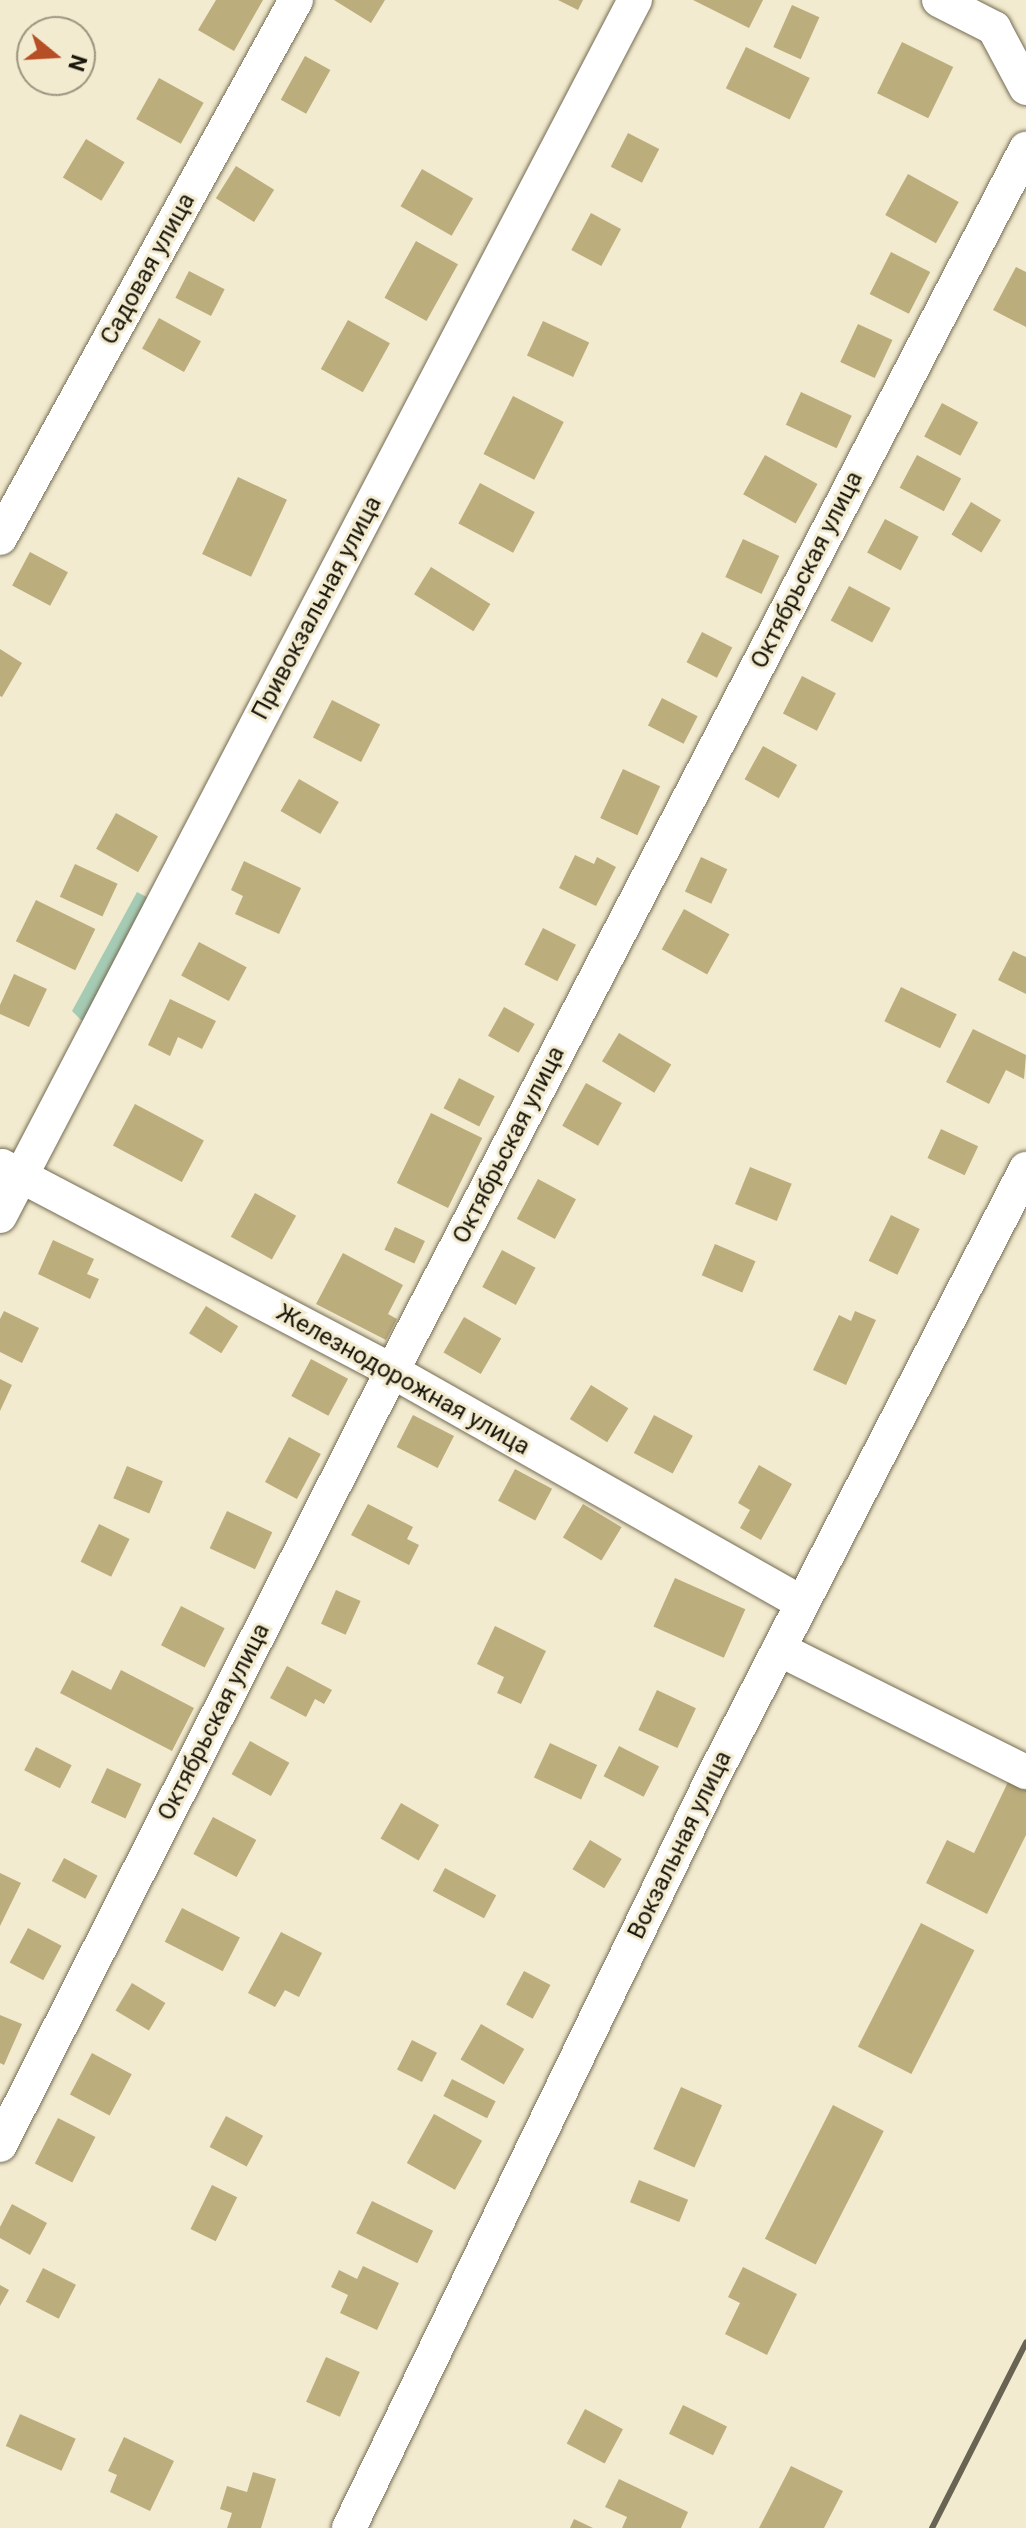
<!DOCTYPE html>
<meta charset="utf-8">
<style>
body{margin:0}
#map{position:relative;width:1026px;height:2528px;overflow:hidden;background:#f3ebcf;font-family:Roboto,sans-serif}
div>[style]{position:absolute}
.green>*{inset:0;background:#a6cbb4}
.building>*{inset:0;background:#bcad7d;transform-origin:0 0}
.roads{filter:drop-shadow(0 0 2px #736b53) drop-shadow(0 0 2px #736b53)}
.minor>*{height:34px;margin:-17px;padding:0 17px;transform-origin:17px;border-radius:17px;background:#fff}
.rail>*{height:6px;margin:-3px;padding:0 3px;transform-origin:3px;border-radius:3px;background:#686353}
span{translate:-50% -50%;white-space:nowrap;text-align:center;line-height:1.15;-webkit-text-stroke:6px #f3ebcf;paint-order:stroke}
.street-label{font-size:24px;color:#19160c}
.north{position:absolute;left:16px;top:16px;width:80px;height:80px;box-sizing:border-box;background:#f3ebcf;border:2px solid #9c9681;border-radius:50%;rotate:108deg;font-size:22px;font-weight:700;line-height:32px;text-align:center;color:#19160c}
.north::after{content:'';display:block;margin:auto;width:28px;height:36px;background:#b64f26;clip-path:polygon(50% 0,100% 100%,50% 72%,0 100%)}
</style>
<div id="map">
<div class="green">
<div style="clip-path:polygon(137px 892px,162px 905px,97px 1023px,81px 1020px,72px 1011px)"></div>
</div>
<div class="building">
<div style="clip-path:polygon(216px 0,263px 0,234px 51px,198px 30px)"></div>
<div style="clip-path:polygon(334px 0,385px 0,371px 23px)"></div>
<div style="clip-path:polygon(558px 0,583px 0,578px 10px)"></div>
<div style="clip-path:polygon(693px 0,763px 0,749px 28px)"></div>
<div style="left:792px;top:5px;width:30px;height:46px;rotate:24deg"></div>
<div style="left:902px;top:42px;width:57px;height:57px;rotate:26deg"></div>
<div style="left:746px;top:47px;width:71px;height:46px;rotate:26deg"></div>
<div style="left:305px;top:56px;width:29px;height:50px;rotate:29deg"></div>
<div style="left:159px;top:78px;width:51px;height:47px;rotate:29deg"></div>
<div style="left:628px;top:133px;width:35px;height:38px;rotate:27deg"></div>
<div style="left:86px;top:139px;width:45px;height:45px;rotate:31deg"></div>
<div style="left:236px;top:166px;width:45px;height:38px;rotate:32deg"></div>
<div style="left:422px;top:169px;width:59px;height:43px;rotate:30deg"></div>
<div style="left:908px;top:174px;width:58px;height:47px;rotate:29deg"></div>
<div style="left:591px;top:213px;width:34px;height:42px;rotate:28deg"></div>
<div style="left:416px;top:241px;width:48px;height:65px;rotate:29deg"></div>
<div style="left:891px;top:252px;width:44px;height:47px;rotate:27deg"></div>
<div style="clip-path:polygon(1016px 267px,1026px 272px,1026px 327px,993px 310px)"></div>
<div style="left:189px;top:271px;width:40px;height:30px;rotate:27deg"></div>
<div style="left:159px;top:318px;width:48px;height:35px;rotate:29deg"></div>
<div style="left:348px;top:320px;width:48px;height:56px;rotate:29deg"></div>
<div style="left:543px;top:321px;width:51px;height:38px;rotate:25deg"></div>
<div style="left:858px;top:324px;width:38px;height:42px;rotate:25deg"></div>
<div style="left:801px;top:392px;width:56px;height:36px;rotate:25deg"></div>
<div style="left:513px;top:396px;width:57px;height:65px;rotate:27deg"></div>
<div style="left:942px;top:403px;width:41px;height:38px;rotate:28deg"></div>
<div style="left:765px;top:455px;width:60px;height:45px;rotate:29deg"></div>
<div style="left:917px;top:455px;width:50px;height:37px;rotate:28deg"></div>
<div style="left:238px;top:477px;width:54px;height:85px;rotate:25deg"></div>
<div style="left:480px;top:483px;width:62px;height:46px;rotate:28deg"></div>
<div style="left:971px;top:502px;width:35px;height:38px;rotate:31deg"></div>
<div style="left:885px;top:519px;width:38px;height:38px;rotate:28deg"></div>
<div style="left:743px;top:539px;width:40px;height:42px;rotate:25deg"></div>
<div style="left:30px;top:552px;width:43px;height:38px;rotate:28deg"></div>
<div style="left:431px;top:567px;width:70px;height:32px;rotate:32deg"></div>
<div style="left:849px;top:586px;width:47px;height:39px;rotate:28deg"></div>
<div style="left:702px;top:632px;width:34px;height:34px;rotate:27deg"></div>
<div style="clip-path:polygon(0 649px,22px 663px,2px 697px,0 696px)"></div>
<div style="left:802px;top:676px;width:38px;height:42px;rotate:27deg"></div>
<div style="left:662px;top:698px;width:40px;height:31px;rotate:27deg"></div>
<div style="left:332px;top:700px;width:54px;height:42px;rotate:27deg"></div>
<div style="left:763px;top:746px;width:39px;height:38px;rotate:29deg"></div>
<div style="left:623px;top:769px;width:41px;height:54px;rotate:25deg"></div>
<div style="left:299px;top:779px;width:46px;height:37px;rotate:30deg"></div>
<div style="left:116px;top:813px;width:48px;height:41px;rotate:29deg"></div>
<div style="clip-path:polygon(575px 855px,594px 864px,597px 857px,616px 867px,596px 906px,559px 888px)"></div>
<div style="left:701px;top:857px;width:29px;height:38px;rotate:25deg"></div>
<div style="clip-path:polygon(244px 861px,301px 888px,279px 934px,235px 914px,243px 896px,231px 890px)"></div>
<div style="left:75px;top:864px;width:47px;height:36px;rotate:25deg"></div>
<div style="left:36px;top:900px;width:66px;height:46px;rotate:26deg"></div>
<div style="left:684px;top:909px;width:52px;height:46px;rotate:29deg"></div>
<div style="left:543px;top:928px;width:37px;height:41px;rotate:27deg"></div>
<div style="left:199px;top:942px;width:54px;height:38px;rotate:28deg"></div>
<div style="clip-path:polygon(1013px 951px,1026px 957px,1026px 994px,998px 980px)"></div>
<div style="clip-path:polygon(14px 974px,47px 989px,29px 1027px,0 1014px,0 1005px)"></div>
<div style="left:901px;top:987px;width:62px;height:38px;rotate:26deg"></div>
<div style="clip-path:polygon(170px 999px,216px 1021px,202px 1049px,178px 1037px,170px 1056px,148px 1045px)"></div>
<div style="left:504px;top:1007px;width:35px;height:33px;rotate:29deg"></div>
<div style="clip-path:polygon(973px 1029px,1026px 1055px,1024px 1079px,1006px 1070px,989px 1104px,946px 1082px)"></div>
<div style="left:619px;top:1033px;width:61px;height:33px;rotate:31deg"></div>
<div style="left:459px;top:1078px;width:40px;height:34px;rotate:27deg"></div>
<div style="left:586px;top:1083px;width:41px;height:49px;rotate:29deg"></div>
<div style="left:135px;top:1104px;width:78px;height:47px;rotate:28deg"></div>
<div style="left:431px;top:1113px;width:57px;height:78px;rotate:26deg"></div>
<div style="left:941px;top:1129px;width:41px;height:32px;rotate:25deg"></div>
<div style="left:750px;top:1167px;width:45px;height:40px;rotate:22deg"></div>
<div style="left:538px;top:1179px;width:43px;height:45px;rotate:28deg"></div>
<div style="left:255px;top:1193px;width:47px;height:50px;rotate:29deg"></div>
<div style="left:891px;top:1215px;width:32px;height:51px;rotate:26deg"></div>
<div style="left:395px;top:1227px;width:33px;height:25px;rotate:25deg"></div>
<div style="clip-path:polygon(53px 1240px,94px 1259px,87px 1274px,99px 1279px,90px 1299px,38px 1274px)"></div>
<div style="left:715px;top:1244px;width:44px;height:34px;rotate:23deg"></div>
<div style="left:502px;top:1250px;width:38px;height:42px;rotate:28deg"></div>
<div style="clip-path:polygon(343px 1253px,403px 1285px,388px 1314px,397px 1319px,386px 1340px,316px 1304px)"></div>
<div style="left:206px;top:1306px;width:38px;height:32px;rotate:32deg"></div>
<div style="clip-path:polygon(4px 1311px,39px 1328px,22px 1363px,0 1352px,0 1319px)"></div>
<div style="clip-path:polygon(855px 1311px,876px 1320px,846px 1385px,813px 1370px,839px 1315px,851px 1321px)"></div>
<div style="left:464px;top:1317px;width:43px;height:41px;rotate:30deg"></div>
<div style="left:311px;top:1359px;width:42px;height:42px;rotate:28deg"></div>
<div style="clip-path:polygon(0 1379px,12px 1385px,0 1411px)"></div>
<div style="left:591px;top:1385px;width:44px;height:40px;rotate:32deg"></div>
<div style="left:413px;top:1415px;width:46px;height:36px;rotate:27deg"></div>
<div style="left:654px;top:1415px;width:44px;height:43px;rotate:28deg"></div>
<div style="left:289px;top:1437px;width:36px;height:51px;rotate:28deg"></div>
<div style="clip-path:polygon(759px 1465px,792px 1484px,761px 1540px,740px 1528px,750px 1510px,738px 1503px)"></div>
<div style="left:127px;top:1466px;width:39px;height:35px;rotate:23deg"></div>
<div style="left:515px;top:1469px;width:42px;height:36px;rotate:28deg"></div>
<div style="clip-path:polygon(368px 1504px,413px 1527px,407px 1539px,419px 1545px,409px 1565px,351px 1535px)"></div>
<div style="left:583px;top:1504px;width:45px;height:39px;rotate:31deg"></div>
<div style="left:227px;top:1511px;width:50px;height:41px;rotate:25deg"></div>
<div style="left:99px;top:1524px;width:34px;height:42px;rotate:26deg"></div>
<div style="left:675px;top:1578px;width:77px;height:53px;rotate:24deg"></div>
<div style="left:336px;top:1590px;width:27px;height:37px;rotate:24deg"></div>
<div style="left:181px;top:1606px;width:49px;height:44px;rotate:27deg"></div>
<div style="clip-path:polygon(495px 1626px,546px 1651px,521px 1704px,497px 1693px,504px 1677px,477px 1664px)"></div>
<div style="clip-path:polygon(287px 1666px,332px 1690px,324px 1704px,315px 1699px,306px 1717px,270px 1698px)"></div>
<div style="clip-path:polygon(72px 1670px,111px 1690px,121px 1670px,194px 1708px,172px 1751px,60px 1693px)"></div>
<div style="left:657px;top:1690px;width:43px;height:44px;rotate:25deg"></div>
<div style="left:250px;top:1741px;width:45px;height:38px;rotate:29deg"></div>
<div style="left:550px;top:1743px;width:52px;height:38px;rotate:25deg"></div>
<div style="left:619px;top:1746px;width:45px;height:34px;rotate:27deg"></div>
<div style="left:36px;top:1747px;width:40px;height:26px;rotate:27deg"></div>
<div style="left:107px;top:1768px;width:38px;height:38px;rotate:25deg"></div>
<div style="clip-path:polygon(1009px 1780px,1026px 1789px,1026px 1835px,987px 1914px,926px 1883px,947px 1840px,974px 1853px)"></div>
<div style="left:401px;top:1803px;width:44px;height:41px;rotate:30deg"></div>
<div style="left:213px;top:1817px;width:49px;height:42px;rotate:28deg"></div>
<div style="left:590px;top:1840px;width:37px;height:34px;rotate:31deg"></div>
<div style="left:64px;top:1858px;width:38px;height:26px;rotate:28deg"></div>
<div style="left:445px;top:1868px;width:58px;height:26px;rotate:28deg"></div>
<div style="clip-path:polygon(0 1873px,21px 1883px,0 1926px)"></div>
<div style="left:182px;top:1908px;width:65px;height:38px;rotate:27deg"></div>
<div style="left:921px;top:1923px;width:60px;height:139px;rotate:27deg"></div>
<div style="left:28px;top:1928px;width:38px;height:39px;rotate:28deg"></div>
<div style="clip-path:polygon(281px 1932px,322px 1953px,299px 1997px,285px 1990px,275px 2007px,248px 1993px)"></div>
<div style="left:524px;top:1971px;width:30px;height:38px;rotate:28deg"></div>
<div style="left:132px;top:1983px;width:39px;height:32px;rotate:31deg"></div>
<div style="clip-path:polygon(0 2015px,22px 2024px,4px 2065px,0 2063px)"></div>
<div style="left:481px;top:2024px;width:50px;height:41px;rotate:30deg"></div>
<div style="left:412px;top:2040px;width:28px;height:33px;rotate:27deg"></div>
<div style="left:92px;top:2053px;width:45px;height:47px;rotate:28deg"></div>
<div style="left:452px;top:2079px;width:49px;height:19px;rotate:27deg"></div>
<div style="left:681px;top:2087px;width:45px;height:68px;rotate:24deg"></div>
<div style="left:833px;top:2105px;width:57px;height:150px;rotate:27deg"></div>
<div style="left:434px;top:2114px;width:55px;height:56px;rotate:29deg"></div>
<div style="left:226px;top:2116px;width:42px;height:35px;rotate:28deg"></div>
<div style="left:58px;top:2118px;width:42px;height:51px;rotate:27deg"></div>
<div style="left:639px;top:2180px;width:53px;height:24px;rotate:22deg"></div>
<div style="left:212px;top:2185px;width:28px;height:49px;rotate:26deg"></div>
<div style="left:372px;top:2201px;width:68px;height:36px;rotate:26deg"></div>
<div style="clip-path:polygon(12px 2204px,47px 2223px,30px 2255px,0 2238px,0 2227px)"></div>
<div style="clip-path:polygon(363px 2266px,399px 2283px,377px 2330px,340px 2313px,348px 2295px,331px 2287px,339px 2270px,357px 2279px)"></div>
<div style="clip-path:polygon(743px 2267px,797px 2294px,767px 2355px,725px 2334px,740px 2303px,728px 2297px)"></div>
<div style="left:43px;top:2268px;width:37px;height:38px;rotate:27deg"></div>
<div style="clip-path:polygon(0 2285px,9px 2290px,0 2306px)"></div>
<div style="left:326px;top:2357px;width:37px;height:49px;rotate:24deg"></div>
<div style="left:683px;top:2405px;width:49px;height:32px;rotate:26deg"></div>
<div style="left:585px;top:2409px;width:43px;height:39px;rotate:28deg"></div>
<div style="left:20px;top:2414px;width:61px;height:35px;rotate:24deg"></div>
<div style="clip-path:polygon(124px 2437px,174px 2461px,150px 2511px,110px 2492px,117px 2475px,108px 2471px)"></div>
<div style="clip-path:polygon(791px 2466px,843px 2491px,824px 2528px,759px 2528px)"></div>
<div style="clip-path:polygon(253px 2472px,276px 2479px,261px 2528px,227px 2528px,232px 2513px,220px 2509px,227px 2486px,247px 2492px)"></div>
<div style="clip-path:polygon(619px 2479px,688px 2512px,681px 2528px,622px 2528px,627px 2517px,605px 2507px)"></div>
<div style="clip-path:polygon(574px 2519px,593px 2528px,570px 2528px)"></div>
</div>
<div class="roads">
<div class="minor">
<div style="left:939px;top:0;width:62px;rotate:27deg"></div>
<div style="left:994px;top:28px;width:68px;rotate:61.9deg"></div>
<div style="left:0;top:538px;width:614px;rotate:-61.18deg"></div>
<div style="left:2px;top:1166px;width:441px;rotate:27.7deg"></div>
<div style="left:392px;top:1371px;width:471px;rotate:29.5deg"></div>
<div style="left:0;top:1216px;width:1372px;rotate:-62.43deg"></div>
<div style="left:779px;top:1649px;width:276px;rotate:26.5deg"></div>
<div style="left:0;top:2145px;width:868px;rotate:-63.14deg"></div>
<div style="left:392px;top:1371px;width:1377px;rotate:-62.58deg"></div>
<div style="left:349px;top:2528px;width:835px;rotate:-64.14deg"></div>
<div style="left:713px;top:1777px;width:684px;rotate:-62.76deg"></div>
</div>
</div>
<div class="rail">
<div style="left:932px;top:2528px;width:208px;rotate:-63.1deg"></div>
</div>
<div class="street-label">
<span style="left:148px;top:269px;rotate:-61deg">Садовая улица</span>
<span style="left:807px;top:570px;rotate:-63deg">Октябрьская улица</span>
<span style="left:317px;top:608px;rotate:-62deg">Привокзальная улица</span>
<span style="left:509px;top:1145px;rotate:-63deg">Октябрьская улица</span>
<span style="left:403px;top:1380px;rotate:29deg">Железнодорожная улица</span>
<span style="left:214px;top:1722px;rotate:-63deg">Октябрьская улица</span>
<span style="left:680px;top:1845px;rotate:-64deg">Вокзальная улица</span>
</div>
<div class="north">N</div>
</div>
